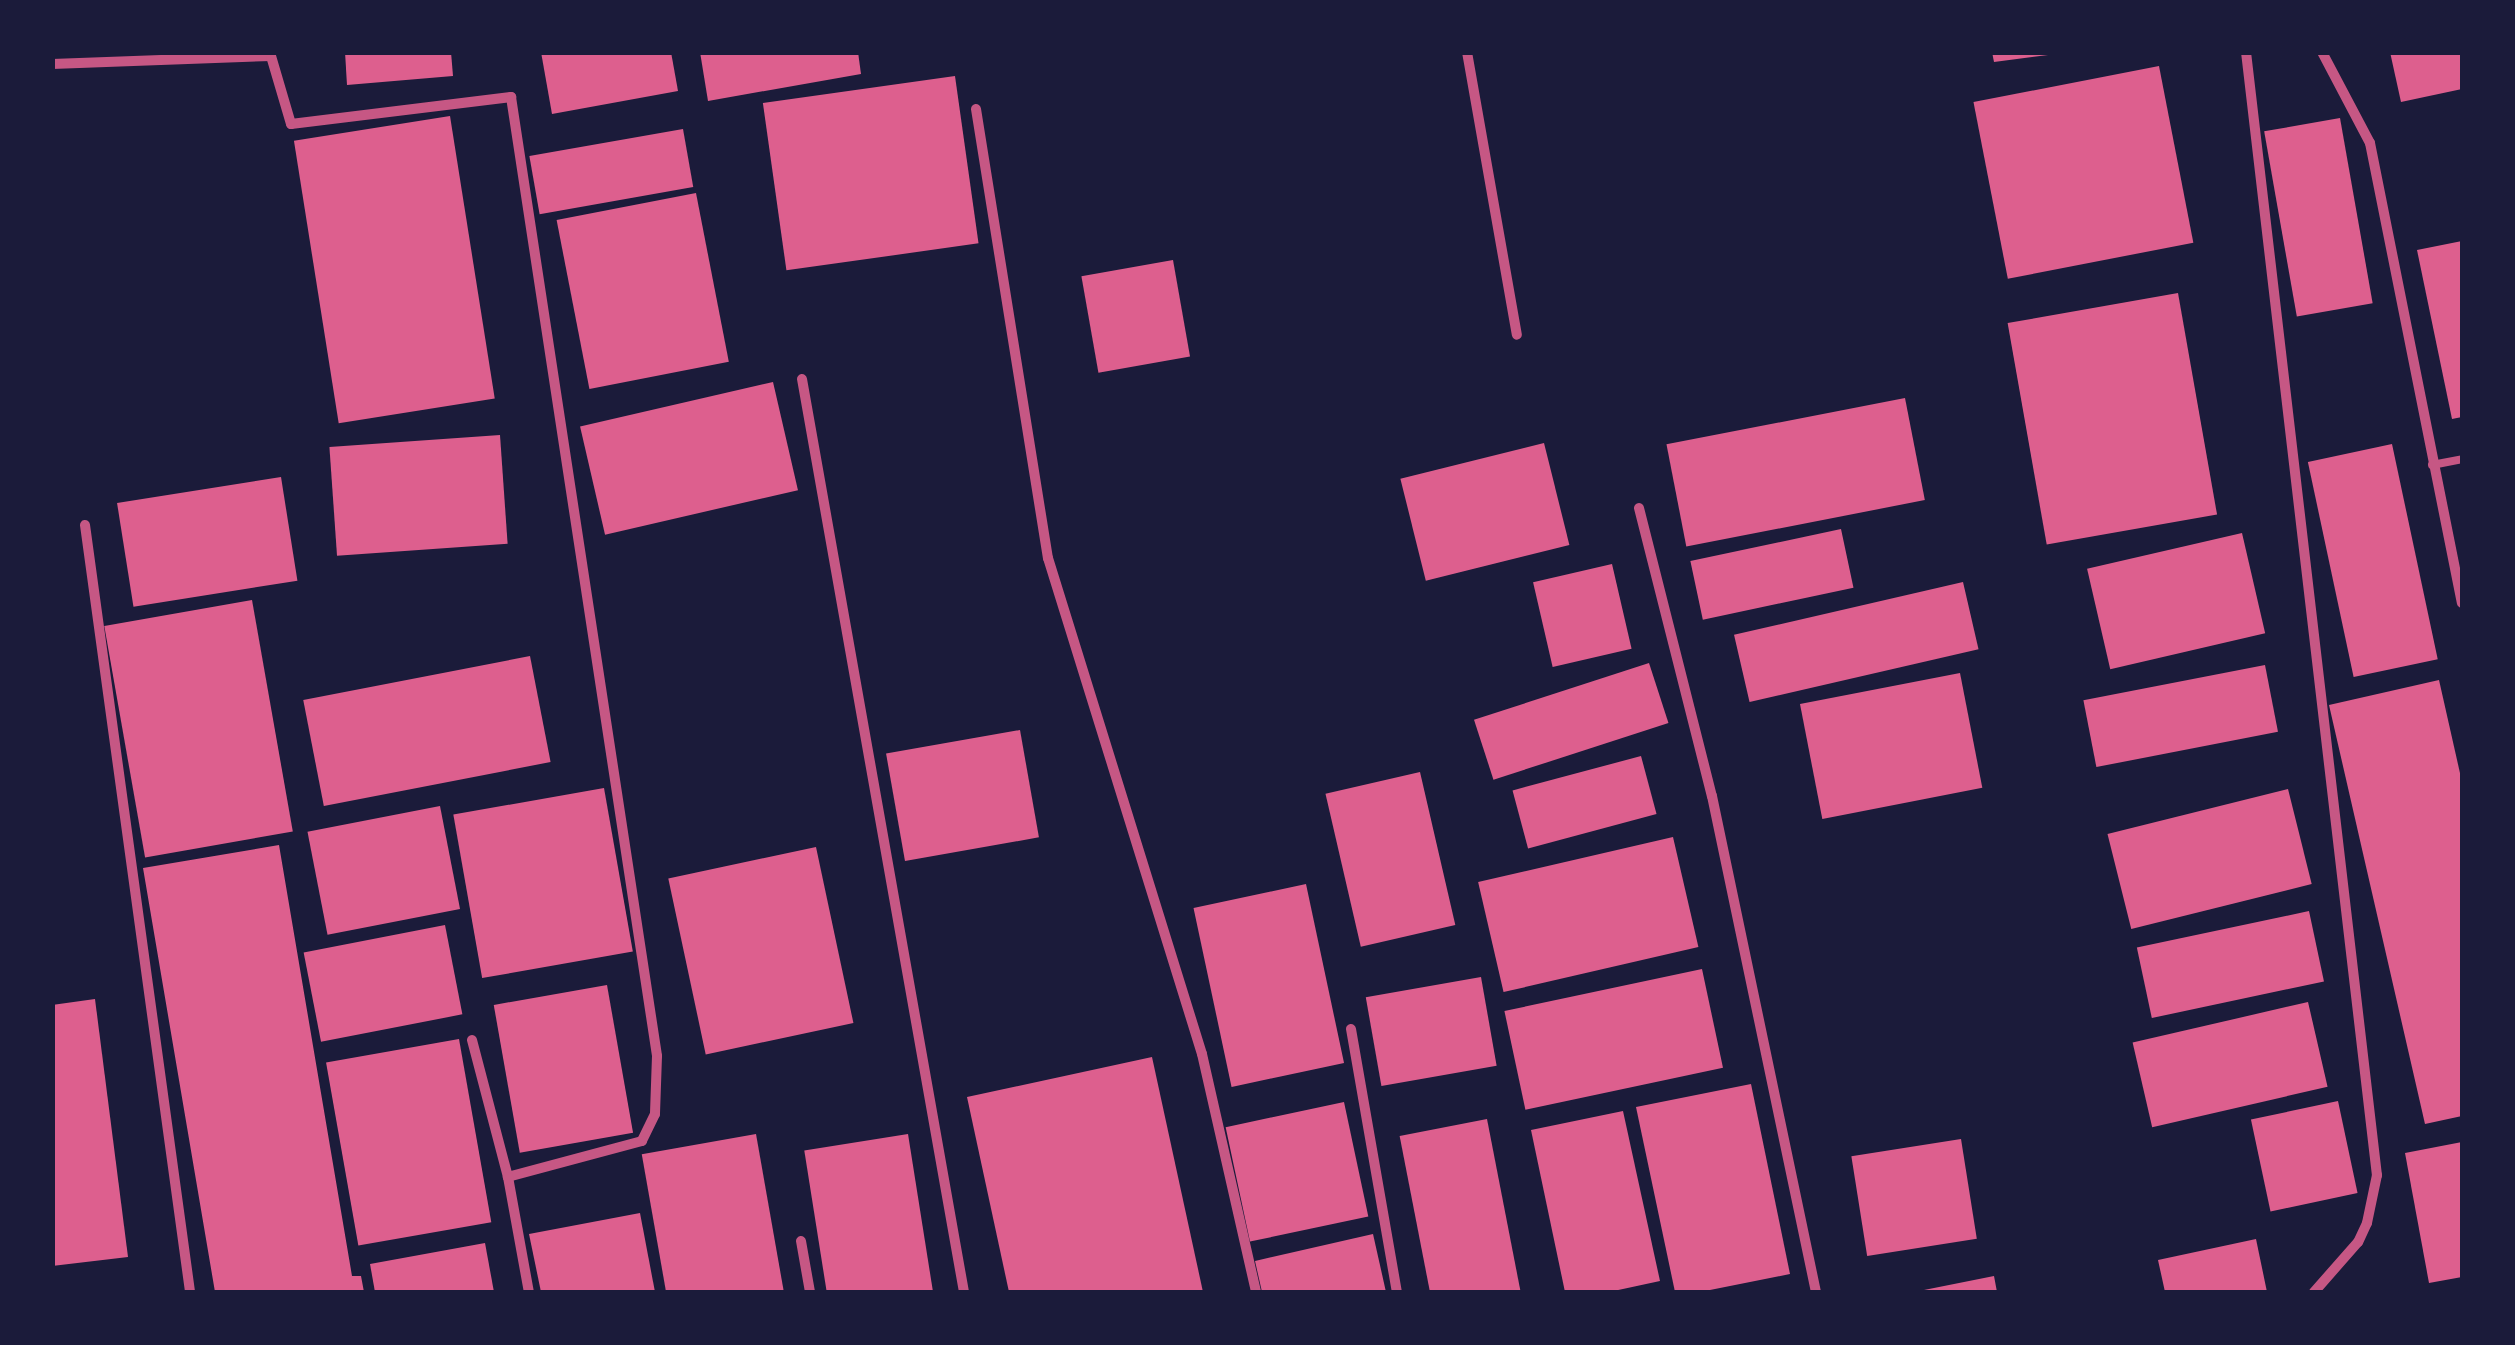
<!DOCTYPE html>
<style>
body{margin:0}
#map{position:relative;width:2515px;height:1345px;overflow:hidden;background:#1b1b3a;font-family:Figtree,sans-serif}
div>[style]{position:absolute}
.building>*{inset:0;background:#dd5f8e;transform-origin:0 0}
.service>*{height:8px;margin:-4px;padding:0 4px;transform-origin:4px;border-radius:4px;background:#c65784}
.minor>*{height:10px;margin:-5px;padding:0 5px;transform-origin:5px;border-radius:5px;background:#c65784}
span{translate:-50% -50%;white-space:nowrap;text-align:center;line-height:1.15;-webkit-text-stroke:8px #1b1b3a;paint-order:stroke}
.frame{position:absolute;inset:0;border:55px solid #1b1b3a;pointer-events:none}
</style>
<div id="map">
<div class="building">
<div style="clip-path:polygon(345px 52px,451px 52px,453px 76px,347px 85px)"></div>
<div style="clip-path:polygon(541px 52px,671px 52px,678px 91px,552px 114px)"></div>
<div style="clip-path:polygon(700px 52px,858px 52px,861px 74px,708px 101px)"></div>
<div style="clip-path:polygon(1992px 52px,2047px 52px,2048px 55px,1994px 62px)"></div>
<div style="clip-path:polygon(2390px 52px,2462px 52px,2462px 89px,2401px 102px)"></div>
<div style="left:2159px;top:66px;width:180px;height:189px;rotate:79deg"></div>
<div style="left:955px;top:76px;width:169px;height:194px;rotate:82deg"></div>
<div style="left:450px;top:116px;width:286px;height:158px;rotate:81deg"></div>
<div style="left:2340px;top:118px;width:188px;height:77px;rotate:80deg"></div>
<div style="left:683px;top:129px;width:59px;height:156px;rotate:80deg"></div>
<div style="left:696px;top:193px;width:172px;height:142px;rotate:79deg"></div>
<div style="clip-path:polygon(2462px 241px,2462px 417px,2452px 419px,2417px 250px)"></div>
<div style="left:1173px;top:260px;width:98px;height:93px;rotate:80deg"></div>
<div style="left:2178px;top:293px;width:225px;height:173px;rotate:80deg"></div>
<div style="left:773px;top:382px;width:111px;height:198px;rotate:77deg"></div>
<div style="left:1905px;top:398px;width:104px;height:243px;rotate:79deg"></div>
<div style="left:500px;top:435px;width:109px;height:171px;rotate:86deg"></div>
<div style="left:1544px;top:443px;width:105px;height:148px;rotate:76deg"></div>
<div style="left:2392px;top:444px;width:220px;height:86px;rotate:78deg"></div>
<div style="left:281px;top:477px;width:105px;height:166px;rotate:81deg"></div>
<div style="left:1841px;top:529px;width:60px;height:154px;rotate:78deg"></div>
<div style="left:2242px;top:533px;width:103px;height:159px;rotate:77deg"></div>
<div style="left:1612px;top:564px;width:87px;height:81px;rotate:77deg"></div>
<div style="left:1963px;top:582px;width:69px;height:235px;rotate:77deg"></div>
<div style="left:252px;top:600px;width:235px;height:150px;rotate:80deg"></div>
<div style="left:530px;top:656px;width:108px;height:231px;rotate:79deg"></div>
<div style="left:1649px;top:663px;width:63px;height:184px;rotate:72deg"></div>
<div style="left:2265px;top:665px;width:68px;height:185px;rotate:79deg"></div>
<div style="left:1960px;top:673px;width:117px;height:163px;rotate:79deg"></div>
<div style="clip-path:polygon(2439px 680px,2462px 782px,2462px 1116px,2425px 1124px,2329px 705px)"></div>
<div style="left:1020px;top:730px;width:109px;height:136px;rotate:80deg"></div>
<div style="left:1641px;top:756px;width:60px;height:133px;rotate:75deg"></div>
<div style="left:1420px;top:772px;width:157px;height:97px;rotate:77deg"></div>
<div style="left:604px;top:788px;width:166px;height:153px;rotate:80deg"></div>
<div style="left:2288px;top:789px;width:98px;height:186px;rotate:76deg"></div>
<div style="left:440px;top:806px;width:105px;height:135px;rotate:79deg"></div>
<div style="left:1673px;top:837px;width:113px;height:200px;rotate:77deg"></div>
<div style="clip-path:polygon(279px 845px,352px 1276px,361px 1276px,364px 1292px,215px 1292px,143px 868px)"></div>
<div style="left:816px;top:847px;width:180px;height:151px;rotate:78deg"></div>
<div style="left:1306px;top:884px;width:183px;height:115px;rotate:78deg"></div>
<div style="left:2309px;top:911px;width:72px;height:176px;rotate:78deg"></div>
<div style="left:445px;top:925px;width:91px;height:144px;rotate:79deg"></div>
<div style="left:1702px;top:969px;width:101px;height:202px;rotate:78deg"></div>
<div style="left:1481px;top:977px;width:90px;height:117px;rotate:80deg"></div>
<div style="left:607px;top:985px;width:150px;height:115px;rotate:80deg"></div>
<div style="clip-path:polygon(95px 999px,128px 1257px,52px 1266px,52px 1005px)"></div>
<div style="left:2308px;top:1002px;width:87px;height:180px;rotate:77deg"></div>
<div style="left:459px;top:1039px;width:186px;height:135px;rotate:80deg"></div>
<div style="clip-path:polygon(1152px 1057px,1203px 1292px,1009px 1292px,967px 1097px)"></div>
<div style="clip-path:polygon(1751px 1084px,1790px 1274px,1700px 1292px,1675px 1292px,1636px 1107px)"></div>
<div style="left:2338px;top:1101px;width:94px;height:89px;rotate:78deg"></div>
<div style="left:1344px;top:1102px;width:117px;height:121px;rotate:78deg"></div>
<div style="clip-path:polygon(1623px 1111px,1660px 1281px,1609px 1292px,1565px 1292px,1531px 1130px)"></div>
<div style="left:1487px;top:1119px;width:176px;height:89px;rotate:79deg"></div>
<div style="left:756px;top:1134px;width:160px;height:116px;rotate:80deg"></div>
<div style="left:908px;top:1134px;width:160px;height:105px;rotate:81deg"></div>
<div style="left:1961px;top:1139px;width:101px;height:111px;rotate:81deg"></div>
<div style="clip-path:polygon(2462px 1142px,2462px 1277px,2429px 1283px,2405px 1153px)"></div>
<div style="clip-path:polygon(640px 1213px,655px 1292px,541px 1292px,529px 1234px)"></div>
<div style="clip-path:polygon(1373px 1234px,1386px 1292px,1262px 1292px,1255px 1261px)"></div>
<div style="clip-path:polygon(2256px 1239px,2267px 1292px,2165px 1292px,2158px 1260px)"></div>
<div style="clip-path:polygon(485px 1243px,494px 1292px,375px 1292px,370px 1264px)"></div>
<div style="clip-path:polygon(1994px 1276px,1997px 1292px,1919px 1292px,1919px 1291px)"></div>
</div>
<div class="service">
<div style="left:2432px;top:465px;width:31px;rotate:-11deg"></div>
</div>
<div class="minor">
<div style="left:1467px;top:52px;width:287px;rotate:80deg"></div>
<div style="left:2246px;top:52px;width:1131px;rotate:83.35deg"></div>
<div style="left:2377px;top:1175px;width:49px;rotate:101.8deg"></div>
<div style="left:2367px;top:1223px;width:21px;rotate:115deg"></div>
<div style="left:2358px;top:1242px;width:67px;rotate:131.3deg"></div>
<div style="left:2322px;top:52px;width:103px;rotate:62.2deg"></div>
<div style="left:2370px;top:143px;width:469px;rotate:78.7deg"></div>
<div style="left:52px;top:64px;width:219px;rotate:-2.1deg"></div>
<div style="left:271px;top:56px;width:71px;rotate:73.6deg"></div>
<div style="left:291px;top:124px;width:222px;rotate:-7deg"></div>
<div style="left:511px;top:97px;width:970px;rotate:81.34deg"></div>
<div style="left:657px;top:1056px;width:58px;rotate:92deg"></div>
<div style="left:655px;top:1114px;width:30px;rotate:116deg"></div>
<div style="left:642px;top:1141px;width:139px;rotate:165deg"></div>
<div style="left:976px;top:109px;width:455px;rotate:80.9deg"></div>
<div style="left:1048px;top:558px;width:519px;rotate:72.75deg"></div>
<div style="left:1202px;top:1054px;width:244px;rotate:77.2deg"></div>
<div style="left:802px;top:379px;width:927px;rotate:79.94deg"></div>
<div style="left:1639px;top:508px;width:297px;rotate:75.8deg"></div>
<div style="left:1712px;top:796px;width:507px;rotate:78.16deg"></div>
<div style="left:85px;top:525px;width:774px;rotate:82.2deg"></div>
<div style="left:1351px;top:1029px;width:267px;rotate:80.1deg"></div>
<div style="left:472px;top:1040px;width:142px;rotate:75.3deg"></div>
<div style="left:508px;top:1177px;width:117px;rotate:79.7deg"></div>
<div style="left:801px;top:1241px;width:52px;rotate:80deg"></div>
</div>
<div class="frame"></div>
</div>
